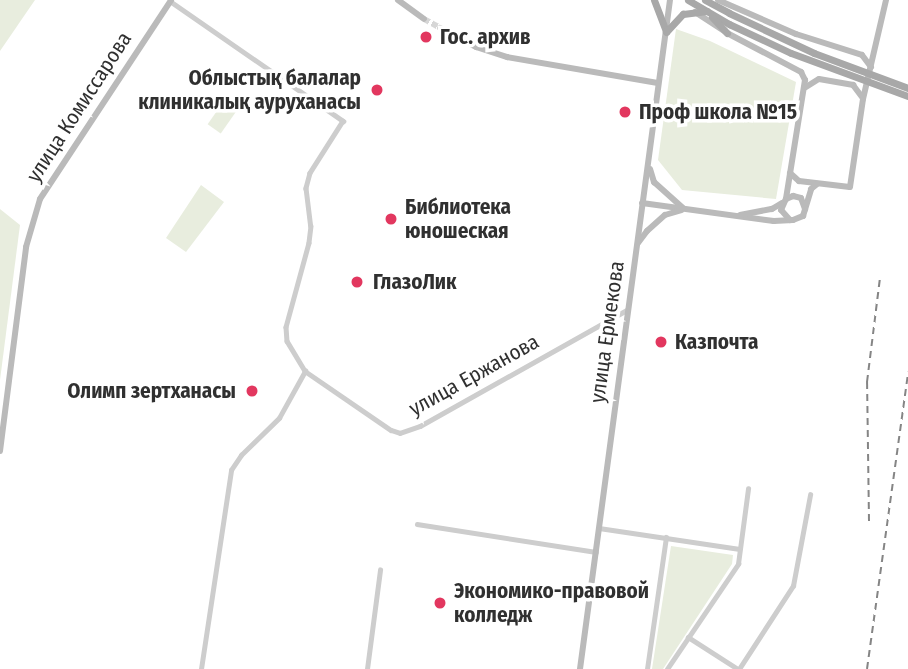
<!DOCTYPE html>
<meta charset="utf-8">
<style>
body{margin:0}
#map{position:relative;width:908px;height:669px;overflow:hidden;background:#fff;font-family:"Fira Sans Condensed",sans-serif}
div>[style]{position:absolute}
.green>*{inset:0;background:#e8edde;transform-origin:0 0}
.secondary-tunnel>*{height:6px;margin-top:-3px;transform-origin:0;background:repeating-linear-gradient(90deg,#d6d6d6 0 6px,transparent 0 9px)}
.street>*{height:4.5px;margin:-2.25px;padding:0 2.25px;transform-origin:2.25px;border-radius:2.25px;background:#cdcdcd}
.secondary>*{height:6px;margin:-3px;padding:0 3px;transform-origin:3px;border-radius:3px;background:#bababa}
.primary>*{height:7px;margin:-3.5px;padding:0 3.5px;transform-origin:3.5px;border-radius:3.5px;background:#a8a8a8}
.rail>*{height:2px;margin-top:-1px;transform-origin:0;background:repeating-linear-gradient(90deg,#858585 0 7px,transparent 0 12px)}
.primary-bridge>*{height:7px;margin:-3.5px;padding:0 3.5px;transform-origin:3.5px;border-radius:3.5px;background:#a8a8a8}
.dots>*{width:19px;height:19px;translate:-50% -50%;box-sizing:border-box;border:4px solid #fff;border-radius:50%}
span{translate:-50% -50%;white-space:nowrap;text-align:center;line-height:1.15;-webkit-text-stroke:7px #fff;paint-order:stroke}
.poi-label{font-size:21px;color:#303030;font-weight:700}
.left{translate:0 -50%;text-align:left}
.right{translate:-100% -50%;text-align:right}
.street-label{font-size:21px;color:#303030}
</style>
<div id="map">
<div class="green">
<div style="clip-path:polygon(0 0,35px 0,0 51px)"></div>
<div style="clip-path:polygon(676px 29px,710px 41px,796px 82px,776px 199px,682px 190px,658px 160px)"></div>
<div style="left:226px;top:98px;width:16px;height:32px;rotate:35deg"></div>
<div style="clip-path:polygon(201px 185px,224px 202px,186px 252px,166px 238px)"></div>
<div style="clip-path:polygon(0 209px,20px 225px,0 380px)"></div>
<div style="clip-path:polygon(671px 546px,733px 555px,732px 564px,663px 669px,652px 669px)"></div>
</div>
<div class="secondary-tunnel">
<div style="left:424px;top:19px;width:18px;rotate:29deg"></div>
</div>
<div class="street">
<div style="left:170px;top:1px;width:211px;rotate:34.7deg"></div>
<div style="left:343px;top:121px;width:62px;rotate:122.4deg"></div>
<div style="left:310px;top:173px;width:16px;rotate:105deg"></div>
<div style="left:306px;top:188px;width:38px;rotate:83deg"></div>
<div style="left:311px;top:226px;width:17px;rotate:97deg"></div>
<div style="left:309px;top:243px;width:87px;rotate:105.3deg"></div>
<div style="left:286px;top:327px;width:14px;rotate:86deg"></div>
<div style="left:287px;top:341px;width:35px;rotate:59deg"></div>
<div style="left:305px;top:371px;width:104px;rotate:34.5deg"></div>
<div style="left:391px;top:430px;width:9px;rotate:18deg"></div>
<div style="left:400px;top:433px;width:21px;rotate:-19deg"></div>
<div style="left:420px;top:426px;width:237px;rotate:-29.3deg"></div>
<div style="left:417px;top:524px;width:181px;rotate:8.9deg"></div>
<div style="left:599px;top:528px;width:142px;rotate:8.5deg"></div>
<div style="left:688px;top:637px;width:59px;rotate:32.6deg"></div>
<div style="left:201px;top:669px;width:201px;rotate:-81.4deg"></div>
<div style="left:231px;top:470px;width:18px;rotate:-56deg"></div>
<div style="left:241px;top:455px;width:53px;rotate:-44.2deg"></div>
<div style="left:279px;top:418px;width:54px;rotate:-61deg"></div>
<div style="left:367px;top:669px;width:100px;rotate:-82.5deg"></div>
<div style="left:647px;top:669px;width:133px;rotate:-81.8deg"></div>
<div style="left:667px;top:669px;width:127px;rotate:-55.9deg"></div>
<div style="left:738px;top:564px;width:76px;rotate:-82.4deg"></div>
<div style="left:739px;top:669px;width:99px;rotate:-57deg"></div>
<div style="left:793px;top:586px;width:93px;rotate:-79.4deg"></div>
</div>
<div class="secondary">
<div style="left:398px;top:0;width:32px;rotate:36deg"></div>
<div style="left:718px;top:0;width:85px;rotate:23.6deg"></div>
<div style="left:796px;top:34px;width:69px;rotate:17.7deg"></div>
<div style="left:862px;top:55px;width:15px;rotate:53deg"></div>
<div style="left:695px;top:12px;width:38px;rotate:33deg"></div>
<div style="left:727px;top:33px;width:84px;rotate:27.8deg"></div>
<div style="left:801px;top:72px;width:9px;rotate:63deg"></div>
<div style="left:805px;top:80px;width:121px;rotate:99.1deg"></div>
<div style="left:440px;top:28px;width:41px;rotate:27.8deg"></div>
<div style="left:476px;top:47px;width:33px;rotate:18deg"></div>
<div style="left:507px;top:57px;width:153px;rotate:9.8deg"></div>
<div style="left:806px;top:87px;width:15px;rotate:-32deg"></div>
<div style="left:819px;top:79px;width:35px;rotate:10deg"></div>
<div style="left:853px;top:85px;width:15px;rotate:53deg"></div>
<div style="left:650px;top:169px;width:14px;rotate:73deg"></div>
<div style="left:654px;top:182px;width:39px;rotate:42deg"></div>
<div style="left:790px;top:173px;width:12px;rotate:42deg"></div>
<div style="left:799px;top:181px;width:51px;rotate:6.7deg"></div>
<div style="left:850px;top:187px;width:89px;rotate:-81.6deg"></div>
<div style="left:863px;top:99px;width:102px;rotate:-76.9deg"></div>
<div style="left:642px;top:203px;width:133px;rotate:7.8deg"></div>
<div style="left:774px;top:221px;width:19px;rotate:-3deg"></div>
<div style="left:793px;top:220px;width:11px;rotate:-22deg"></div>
<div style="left:803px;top:216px;width:28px;rotate:-73deg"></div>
<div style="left:811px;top:189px;width:8px;rotate:-40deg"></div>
<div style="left:740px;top:215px;width:33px;rotate:-11deg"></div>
<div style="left:772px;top:209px;width:12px;rotate:-31deg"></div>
<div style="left:790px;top:220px;width:13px;rotate:-132deg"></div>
<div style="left:781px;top:210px;width:12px;rotate:-66deg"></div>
<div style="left:786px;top:199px;width:8px;rotate:-23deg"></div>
<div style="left:793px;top:196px;width:8px;rotate:14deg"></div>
<div style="left:801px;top:198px;width:12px;rotate:70deg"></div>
<div style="left:638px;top:243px;width:15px;rotate:-53deg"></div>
<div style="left:647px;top:231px;width:24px;rotate:-42deg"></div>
<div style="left:665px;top:215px;width:17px;rotate:-17deg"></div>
<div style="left:0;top:451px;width:206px;rotate:-82.7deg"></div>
<div style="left:26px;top:247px;width:50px;rotate:-73.7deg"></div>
<div style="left:40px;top:199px;width:238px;rotate:-56.6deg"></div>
<div style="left:580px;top:669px;width:675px;rotate:-82.34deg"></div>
</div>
<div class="primary">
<div style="left:654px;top:0;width:34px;rotate:69deg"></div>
<div style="left:688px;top:0;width:48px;rotate:30.3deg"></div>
<div style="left:705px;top:0;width:27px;rotate:28deg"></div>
<div style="left:712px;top:17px;width:22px;rotate:47deg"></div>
<div style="left:666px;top:32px;width:25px;rotate:-47deg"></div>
<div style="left:683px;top:14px;width:24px;rotate:-7deg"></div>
</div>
<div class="rail">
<div style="left:869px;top:521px;width:139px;rotate:-90.8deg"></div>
<div style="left:867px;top:382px;width:105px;rotate:-82.9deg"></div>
<div style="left:867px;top:669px;width:300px;rotate:-82.1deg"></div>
</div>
<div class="primary-bridge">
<div style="left:729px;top:13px;width:94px;rotate:25.2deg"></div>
<div style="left:814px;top:53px;width:100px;rotate:20.4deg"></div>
<div style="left:729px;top:24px;width:68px;rotate:25.1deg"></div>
<div style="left:791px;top:53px;width:125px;rotate:20.2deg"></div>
</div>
<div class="dots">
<div style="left:426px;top:37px;background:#e2375f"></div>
<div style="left:377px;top:90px;background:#e2375f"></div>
<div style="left:625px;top:112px;background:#e2375f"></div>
<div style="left:391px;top:219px;background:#e2375f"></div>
<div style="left:357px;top:282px;background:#e2375f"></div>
<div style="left:661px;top:342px;background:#e2375f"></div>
<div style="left:252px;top:391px;background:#e2375f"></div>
<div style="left:440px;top:603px;background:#e2375f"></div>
</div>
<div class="poi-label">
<span class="left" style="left:440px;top:37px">Гос. архив</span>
<span class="right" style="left:361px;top:90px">Облыстық балалар<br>клиникалық ауруханасы</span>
<span class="left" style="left:639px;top:112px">Проф школа №15</span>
<span class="left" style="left:405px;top:219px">Библиотека<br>юношеская</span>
<span class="left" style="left:373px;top:282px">ГлазоЛик</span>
<span class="left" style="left:675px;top:342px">Казпочта</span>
<span class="right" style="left:236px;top:391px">Олимп зертханасы</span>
<span class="left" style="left:454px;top:603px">Экономико-правовой<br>колледж</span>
</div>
<div class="street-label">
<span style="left:79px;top:107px;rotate:-57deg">улица Комиссарова</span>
<span style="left:607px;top:332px;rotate:-82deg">улица Ермекова</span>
<span style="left:474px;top:375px;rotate:-29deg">улица Ержанова</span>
</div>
</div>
